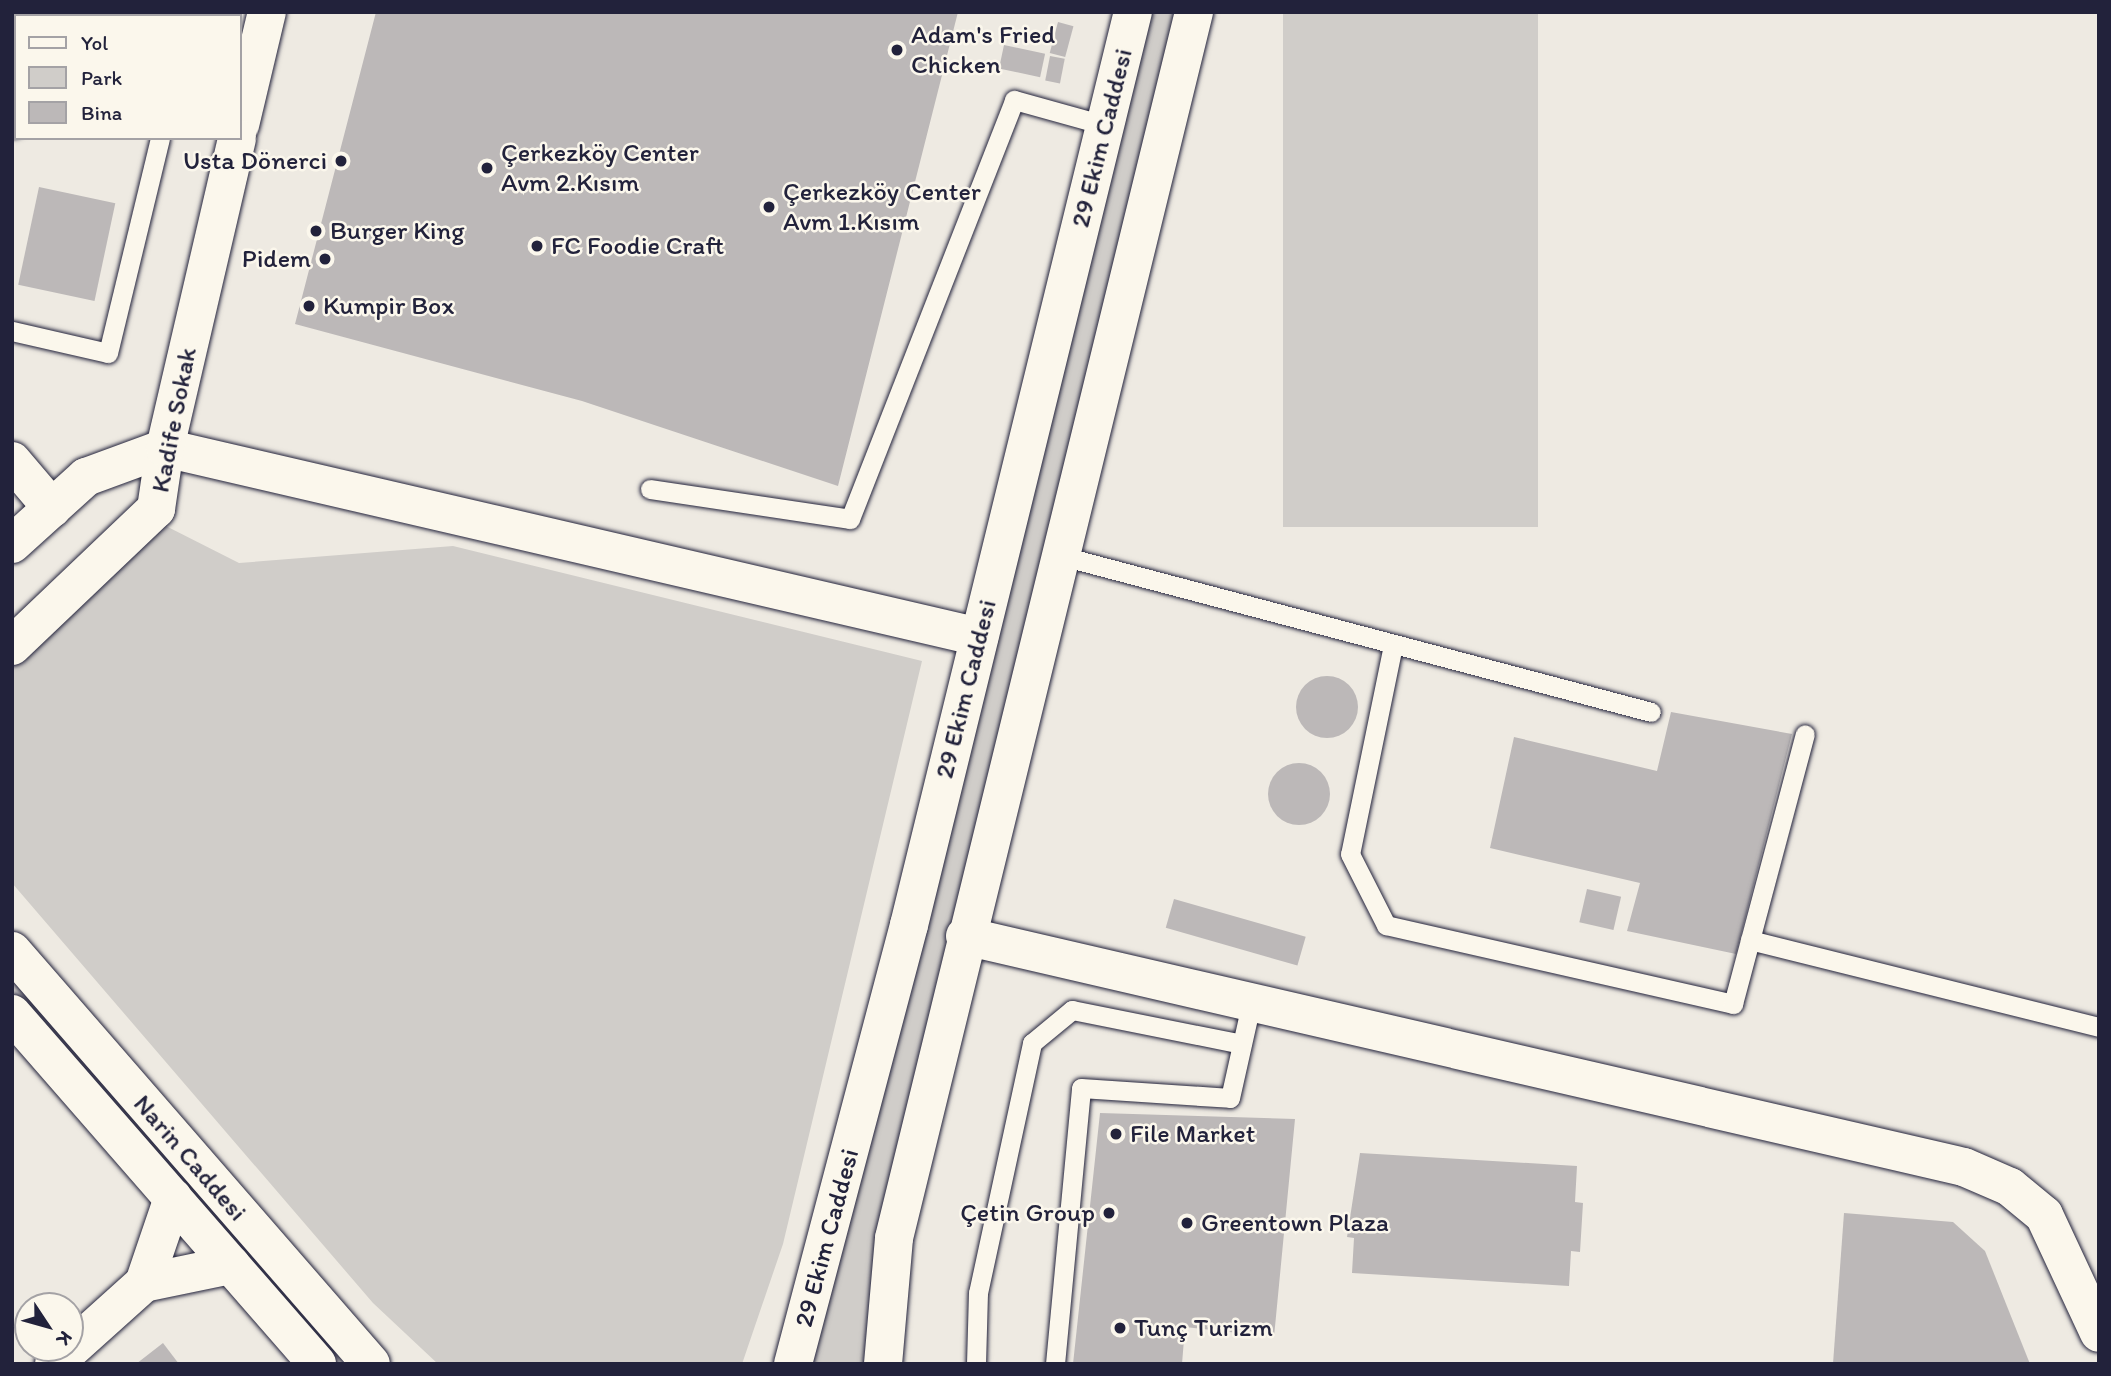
<!DOCTYPE html>
<meta charset="utf-8">
<style>
body{margin:0}
#map{position:relative;width:2111px;height:1376px;overflow:hidden;background:#eeeae2;font-family:Itim,sans-serif}
div>[style]{position:absolute}
.green>*{inset:0;background:#d0cdc9;transform-origin:0 0}
.building>*{inset:0;background:#bcb8b8;transform-origin:0 0}
.round{border-radius:50%}
.roads{filter:drop-shadow(0 0 2px #22223b) drop-shadow(0 0 2px #22223b)}
.service>*{height:19px;margin:-9.5px;padding:0 9.5px;transform-origin:9.5px;border-radius:9.5px;background:#fbf7ec}
.minor>*{height:38px;margin:-19px;padding:0 19px;transform-origin:19px;border-radius:19px;background:#fbf7ec}
.secondary>*{height:38px;margin:-19px;padding:0 19px;transform-origin:19px;border-radius:19px;background:#fbf7ec}
.dots>*{width:19px;height:19px;translate:-50% -50%;box-sizing:border-box;border:4px solid #fbf7ec;border-radius:50%}
span{translate:-50% -50%;white-space:nowrap;text-align:center;line-height:1.15;-webkit-text-stroke:5px #fbf7ec;paint-order:stroke}
.poi-label{font-size:26px;color:#22223b}
.left{translate:0 -50%;text-align:left}
.right{translate:-100% -50%;text-align:right}
.street-label{font-size:26px;color:#22223b}
.frame{position:absolute;inset:0;border:14px solid #22223b;pointer-events:none}
.legend{position:absolute;left:14px;top:14px;width:228px;height:126px;box-sizing:border-box;background:#fbf7ec;border:2px solid #a4a2a5;margin:0;padding:9px 12px;list-style:none;font-size:21px;color:#22223b}
.legend li{display:flex;align-items:center;gap:14px;height:35px}
.legend b{width:35px;border:2px solid #a4a2a5}
.north{position:absolute;left:14px;top:1292px;width:70px;height:70px;box-sizing:border-box;background:#fbf7ec;border:2px solid #a4a2a5;border-radius:50%;rotate:126deg;font-size:19px;font-weight:700;line-height:28px;text-align:center;color:#22223b}
.north::after{content:'';display:block;margin:auto;width:24px;height:32px;background:#22223b;clip-path:polygon(50% 0,100% 100%,50% 72%,0 100%)}
</style>
<div id="map">
<div class="green">
<div style="clip-path:polygon(1142px 12px,1185px 12px,873px 1364px,803px 1364px)"></div>
<div style="left:1283px;top:12px;width:255px;height:515px"></div>
<div style="clip-path:polygon(156px 521px,239px 563px,453px 546px,922px 661px,783px 1244px,742px 1364px,438px 1364px,373px 1303px,12px 883px,12px 660px)"></div>
<div style="clip-path:polygon(12px 979px,345px 1364px,335px 1364px,258px 1276px,12px 990px)"></div>
</div>
<div class="building">
<div style="clip-path:polygon(376px 12px,958px 12px,838px 486px,582px 401px,295px 324px)"></div>
<div style="left:1058px;top:22px;width:16px;height:32px;rotate:15deg"></div>
<div style="left:1004px;top:45px;width:42px;height:24px;rotate:12deg"></div>
<div style="left:1050px;top:56px;width:15px;height:25px;rotate:11deg"></div>
<div style="left:39px;top:187px;width:78px;height:100px;rotate:12deg"></div>
<div class="round" style="left:1296px;top:676px;width:62px;height:62px"></div>
<div style="clip-path:polygon(1671px 712px,1792px 734px,1736px 954px,1627px 931px,1640px 883px,1490px 848px,1514px 737px,1657px 771px)"></div>
<div class="round" style="left:1268px;top:763px;width:62px;height:62px"></div>
<div style="left:1587px;top:889px;width:35px;height:34px;rotate:13deg"></div>
<div style="left:1174px;top:899px;width:137px;height:30px;rotate:16deg"></div>
<div style="clip-path:polygon(1100px 1113px,1295px 1119px,1274px 1337px,1185px 1327px,1182px 1364px,1073px 1364px)"></div>
<div style="clip-path:polygon(1360px 1153px,1577px 1166px,1575px 1202px,1583px 1203px,1580px 1252px,1571px 1251px,1569px 1286px,1352px 1273px,1354px 1238px,1347px 1237px)"></div>
<div style="clip-path:polygon(1844px 1213px,1953px 1222px,1985px 1251px,2030px 1364px,1833px 1364px)"></div>
<div style="clip-path:polygon(163px 1343px,179px 1364px,136px 1364px)"></div>
</div>
<div class="roads">
<div class="service">
<div style="left:190px;top:16px;width:4px;rotate:-76deg"></div>
<div style="left:12px;top:43px;width:4px;rotate:14deg"></div>
<div style="left:12px;top:331px;width:98px;rotate:12.9deg"></div>
<div style="left:108px;top:353px;width:221px;rotate:-76.4deg"></div>
<div style="left:650px;top:489px;width:202px;rotate:8.5deg"></div>
<div style="left:850px;top:519px;width:450px;rotate:-68.6deg"></div>
<div style="left:1014px;top:100px;width:93px;rotate:15.5deg"></div>
<div style="left:1062px;top:556px;width:609px;rotate:14.83deg"></div>
<div style="left:1393px;top:645px;width:213px;rotate:101.6deg"></div>
<div style="left:1350px;top:854px;width:80px;rotate:63.1deg"></div>
<div style="left:1386px;top:925px;width:356px;rotate:12.8deg"></div>
<div style="left:1733px;top:1004px;width:279px;rotate:-75.1deg"></div>
<div style="left:1750px;top:940px;width:360px;rotate:14deg"></div>
<div style="left:976px;top:1364px;width:71px;rotate:-88.4deg"></div>
<div style="left:978px;top:1293px;width:256px;rotate:-77.8deg"></div>
<div style="left:1032px;top:1043px;width:52px;rotate:-39.5deg"></div>
<div style="left:1072px;top:1010px;width:173px;rotate:11.3deg"></div>
<div style="left:1055px;top:1364px;width:277px;rotate:-84.6deg"></div>
<div style="left:1081px;top:1088px;width:149px;rotate:3.8deg"></div>
<div style="left:1230px;top:1098px;width:96px;rotate:-77.4deg"></div>
</div>
<div class="minor">
<div style="left:38px;top:16px;width:4px;rotate:-76deg"></div>
<div style="left:12px;top:119px;width:15px;rotate:-74deg"></div>
<div style="left:240px;top:125px;width:116px;rotate:-76.6deg"></div>
<div style="left:12px;top:461px;width:62px;rotate:49.6deg"></div>
<div style="left:12px;top:544px;width:100px;rotate:-42.2deg"></div>
<div style="left:86px;top:477px;width:84px;rotate:-20.2deg"></div>
<div style="left:165px;top:448px;width:836px;rotate:13.07deg"></div>
<div style="left:12px;top:646px;width:199px;rotate:-43.6deg"></div>
<div style="left:156px;top:509px;width:62px;rotate:-81.6deg"></div>
<div style="left:165px;top:448px;width:318px;rotate:-76.9deg"></div>
<div style="left:965px;top:936px;width:1025px;rotate:13.02deg"></div>
<div style="left:1964px;top:1167px;width:50px;rotate:23.5deg"></div>
<div style="left:2010px;top:1187px;width:44px;rotate:39.5deg"></div>
<div style="left:2044px;top:1215px;width:130px;rotate:65deg"></div>
<div style="left:144px;top:1283px;width:90px;rotate:-71.2deg"></div>
<div style="left:54px;top:1364px;width:121px;rotate:-42deg"></div>
<div style="left:144px;top:1283px;width:89px;rotate:-11.7deg"></div>
</div>
<div class="secondary">
<div style="left:12px;top:951px;width:547px;rotate:49deg"></div>
<div style="left:12px;top:1014px;width:464px;rotate:48.9deg"></div>
<div style="left:793px;top:1364px;width:454px;rotate:-75.2deg"></div>
<div style="left:909px;top:925px;width:940px;rotate:-76.22deg"></div>
<div style="left:883px;top:1364px;width:126px;rotate:-85deg"></div>
<div style="left:894px;top:1238px;width:1262px;rotate:-76.25deg"></div>
</div>
</div>
<div class="dots">
<div style="left:897px;top:50px;background:#22223b"></div>
<div style="left:341px;top:161px;background:#22223b"></div>
<div style="left:487px;top:168px;background:#22223b"></div>
<div style="left:769px;top:207px;background:#22223b"></div>
<div style="left:316px;top:231px;background:#22223b"></div>
<div style="left:537px;top:246px;background:#22223b"></div>
<div style="left:325px;top:259px;background:#22223b"></div>
<div style="left:309px;top:306px;background:#22223b"></div>
<div style="left:1116px;top:1134px;background:#22223b"></div>
<div style="left:1109px;top:1213px;background:#22223b"></div>
<div style="left:1187px;top:1223px;background:#22223b"></div>
<div style="left:1120px;top:1328px;background:#22223b"></div>
</div>
<div class="poi-label">
<span class="left" style="left:911px;top:50px">Adam's Fried<br>Chicken</span>
<span class="left" style="left:501px;top:168px">Çerkezköy Center<br>Avm 2.Kısım</span>
<span class="right" style="left:327px;top:161px">Usta Dönerci</span>
<span class="left" style="left:783px;top:207px">Çerkezköy Center<br>Avm 1.Kısım</span>
<span class="left" style="left:330px;top:231px">Burger King</span>
<span class="left" style="left:551px;top:246px">FC Foodie Craft</span>
<span class="right" style="left:311px;top:259px">Pidem</span>
<span class="left" style="left:323px;top:306px">Kumpir Box</span>
<span class="left" style="left:1130px;top:1134px">File Market</span>
<span class="right" style="left:1095px;top:1213px">Çetin Group</span>
<span class="left" style="left:1201px;top:1223px">Greentown Plaza</span>
<span class="left" style="left:1134px;top:1328px">Tunç Turizm</span>
</div>
<div class="street-label">
<span style="left:1102px;top:138px;rotate:-76deg">29 Ekim Caddesi</span>
<span style="left:174px;top:420px;rotate:-79deg">Kadife Sokak</span>
<span style="left:966px;top:689px;rotate:-76deg">29 Ekim Caddesi</span>
<span style="left:190px;top:1158px;rotate:49deg">Narin Caddesi</span>
<span style="left:827px;top:1238px;rotate:-75deg">29 Ekim Caddesi</span>
</div>
<div class="frame"></div>
<ul class="legend">
<li><b style="height:9px;background:#fbf7ec"></b>Yol</li>
<li><b style="height:19px;background:#d0cdc9"></b>Park</li>
<li><b style="height:19px;background:#bcb8b8"></b>Bina</li>
</ul>
<div class="north">K</div>
</div>
